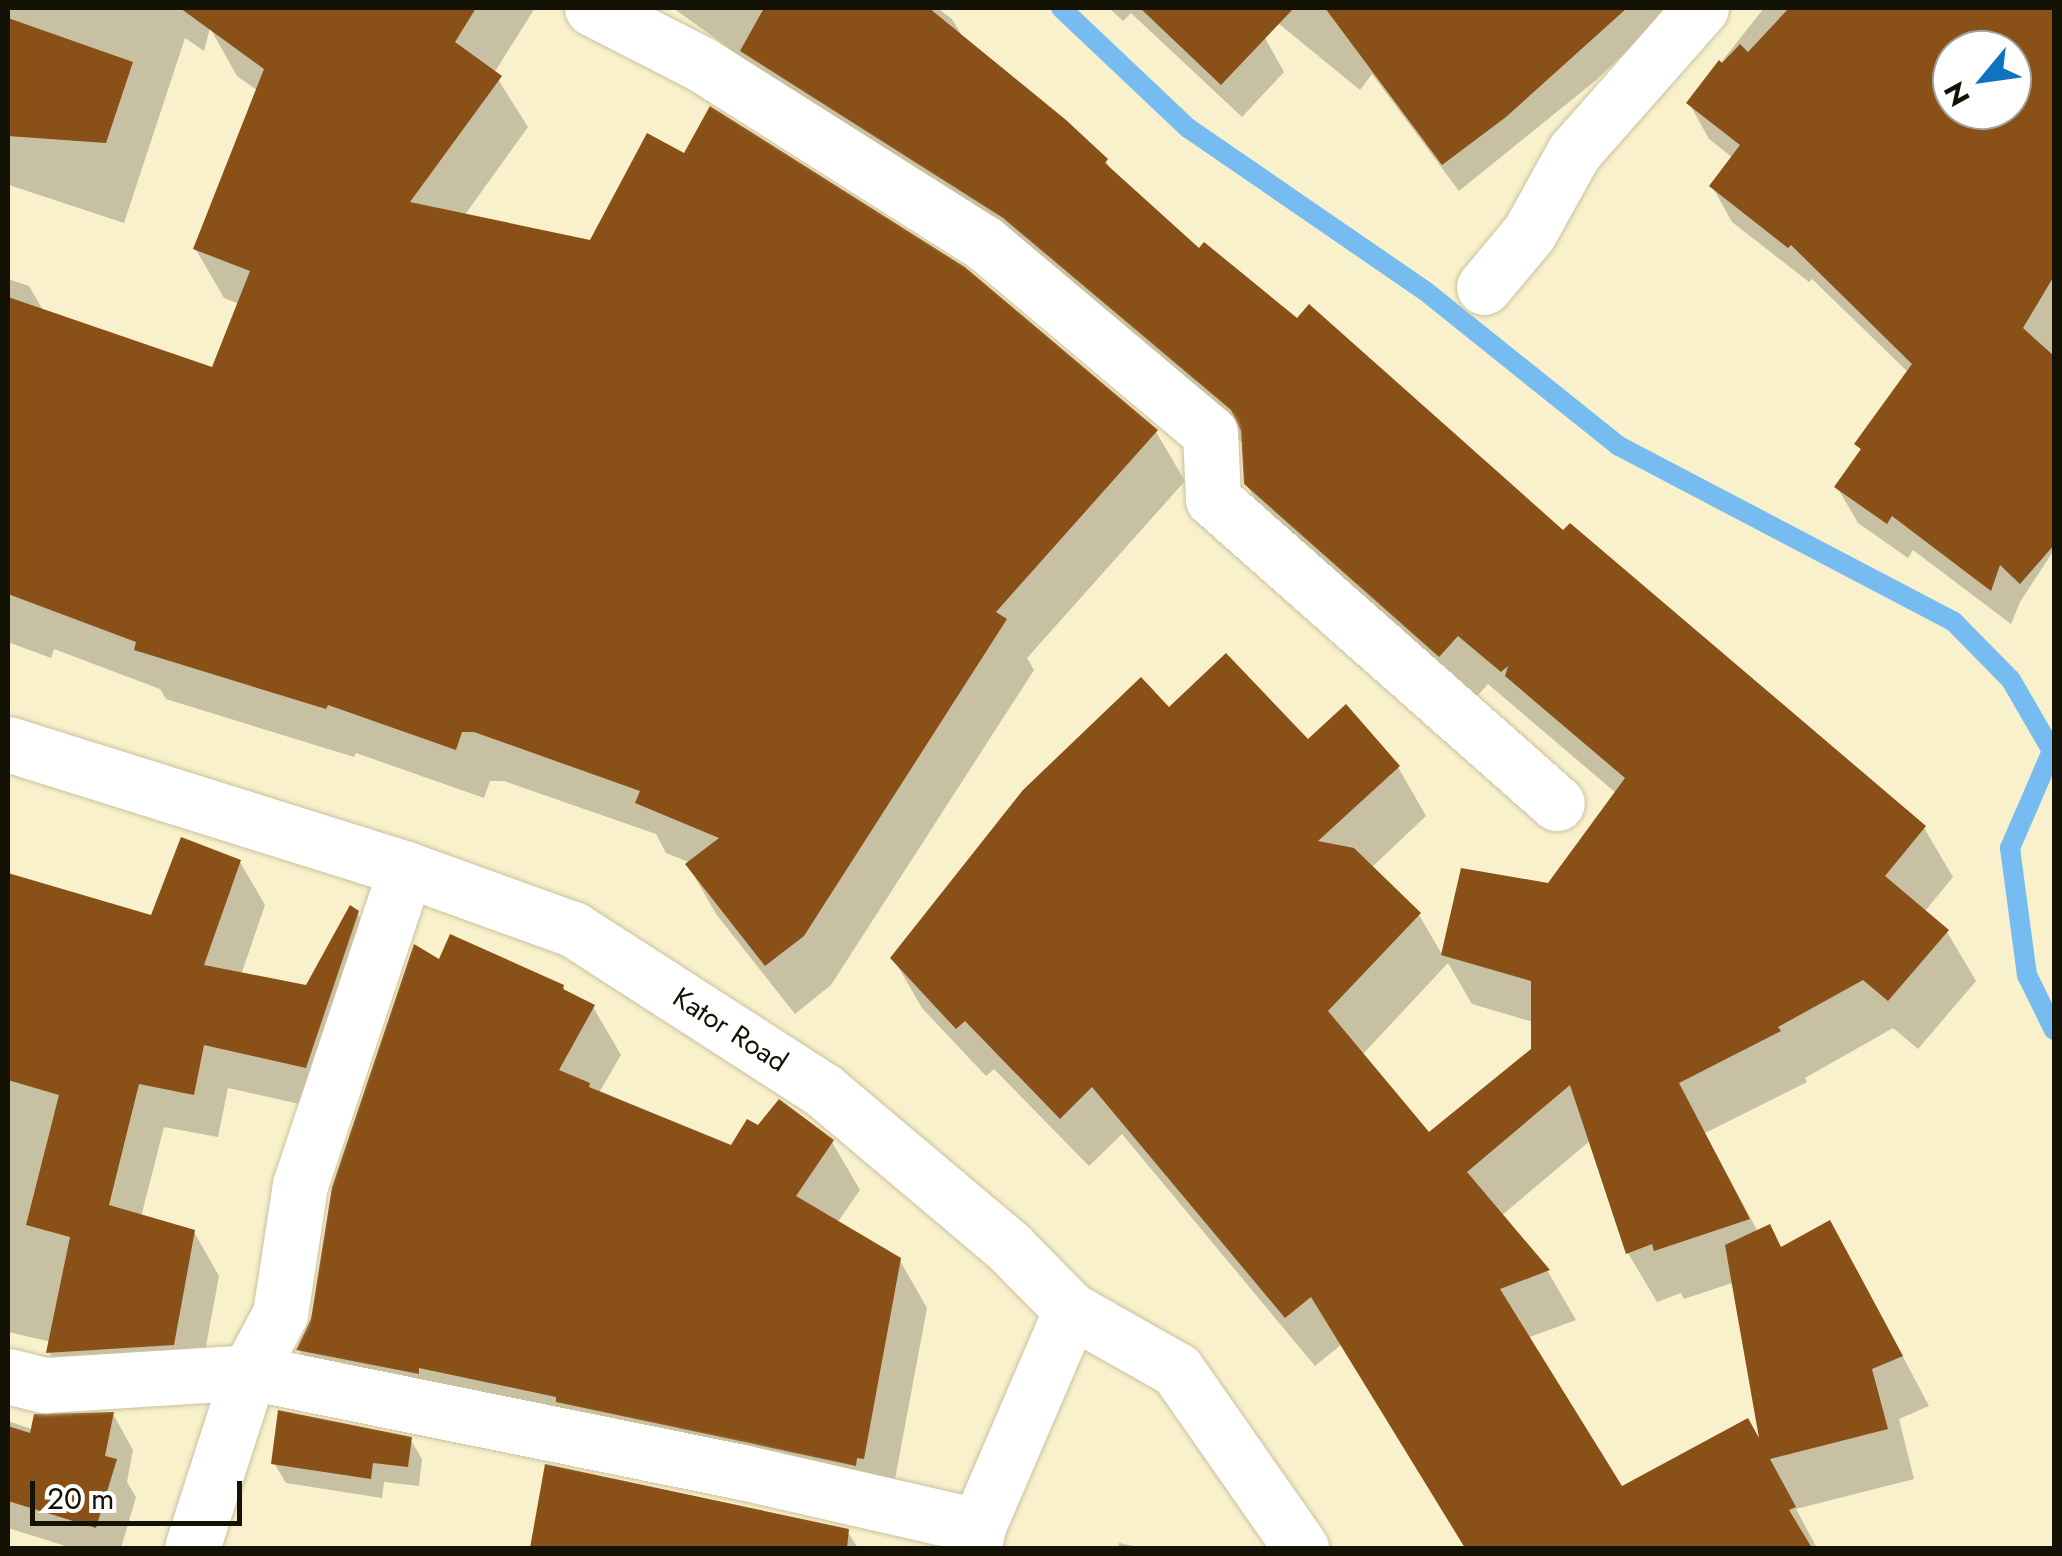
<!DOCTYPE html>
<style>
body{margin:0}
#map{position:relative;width:2062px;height:1556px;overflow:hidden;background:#f9f0cc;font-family:Jost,sans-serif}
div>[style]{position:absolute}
.shadow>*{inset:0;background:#0003}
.stream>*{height:20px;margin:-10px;padding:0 10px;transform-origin:10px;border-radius:10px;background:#77bcf0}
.building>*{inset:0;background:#895017}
.roads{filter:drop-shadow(0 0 2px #cac19d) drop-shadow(0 0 2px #cac19d)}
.minor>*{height:55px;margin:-27.5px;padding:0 27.5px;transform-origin:27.5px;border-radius:27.5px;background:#fff}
.major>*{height:55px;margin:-27.5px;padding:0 27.5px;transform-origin:27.5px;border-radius:27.5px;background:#fff}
span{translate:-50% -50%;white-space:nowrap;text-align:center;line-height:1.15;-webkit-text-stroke:10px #fff;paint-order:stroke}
.street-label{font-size:28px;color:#141105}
.frame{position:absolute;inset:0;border:10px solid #141105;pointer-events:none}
.north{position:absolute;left:1932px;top:30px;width:100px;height:100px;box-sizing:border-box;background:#fff;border:2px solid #a1a09b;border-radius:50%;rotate:241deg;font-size:28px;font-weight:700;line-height:40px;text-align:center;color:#141105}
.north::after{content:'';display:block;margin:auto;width:35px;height:45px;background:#0f73bf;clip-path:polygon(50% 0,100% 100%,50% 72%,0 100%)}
.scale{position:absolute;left:30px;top:1481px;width:212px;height:45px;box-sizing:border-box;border:5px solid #141105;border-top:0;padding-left:12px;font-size:30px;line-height:35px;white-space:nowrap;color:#141105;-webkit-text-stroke:8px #fff;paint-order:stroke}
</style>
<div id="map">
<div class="shadow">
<div style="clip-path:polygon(8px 8px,215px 8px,211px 24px,223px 8px,535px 8px,494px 73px,528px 127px,464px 216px,1156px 432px,1185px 481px,1027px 658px,1034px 670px,831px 985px,795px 1014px,716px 914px,688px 865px,691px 863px,666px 853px,656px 834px,504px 781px,490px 781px,484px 798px,356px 753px,354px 757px,166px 699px,160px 689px,54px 649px,51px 658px,8px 642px,8px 279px,29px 286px,44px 312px,213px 371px,239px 304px,224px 298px,195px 248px,258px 91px,237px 76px,210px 28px,204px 51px,185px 38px,124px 223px,9px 185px,8px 204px)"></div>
<div style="clip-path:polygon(evenodd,673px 8px,937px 8px,952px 19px,965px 41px,1106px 161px,1113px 174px,1199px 251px,1564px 533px,1924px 828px,1953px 877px,1925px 911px,1947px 932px,1976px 981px,1918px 1049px,1893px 1028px,1805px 1078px,1807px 1082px,1705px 1133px,1758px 1232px,1782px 1249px,1858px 1272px,1929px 1406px,1899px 1419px,1914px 1479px,1796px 1509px,1817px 1548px,1466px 1548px,1342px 1344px,1315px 1366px,1122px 1134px,1089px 1166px,994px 1069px,986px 1076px,922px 1008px,893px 958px,1169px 710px,1398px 767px,1426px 816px,1371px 868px,1419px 915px,1443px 956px,1463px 871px,1550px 886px,1616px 793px,1488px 684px,1469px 705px,1275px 534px,1246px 484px,1244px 444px,1034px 267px,673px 8px,1448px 963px,1472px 1004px,1533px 1022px,1534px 1050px,1429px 1136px,1362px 1055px,1448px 963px,673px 8px,1591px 1140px,1628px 1253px,1657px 1302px,1681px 1293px,1684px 1299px,1732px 1283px,1762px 1448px,1621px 1489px,1527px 1338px,1576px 1320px,1548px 1272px,1501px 1216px,1591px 1140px)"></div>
<div style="clip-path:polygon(1109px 8px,1232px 8px,1265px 38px,1284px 72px,1242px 117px,1131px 13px,1123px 21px)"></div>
<div style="clip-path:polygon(1269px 8px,1673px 8px,1595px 81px,1459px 191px,1372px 74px,1360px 90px,1278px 23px)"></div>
<div style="clip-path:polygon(evenodd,1764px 8px,2037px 8px,2054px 21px,2054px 550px,2020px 602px,2011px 624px,1913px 550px,1908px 558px,1858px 523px,1837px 487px,1862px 452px,1857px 444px,1909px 373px,1812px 279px,1809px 282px,1732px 222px,1712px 186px,1733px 158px,1709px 139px,1689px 103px,1764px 8px,1952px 50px,2012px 50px,2012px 110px,1952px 110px,1952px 50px)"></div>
<div style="clip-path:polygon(240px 862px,265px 905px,241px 975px,307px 988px,357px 913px,383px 957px,331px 1111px,228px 1088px,218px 1137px,164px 1127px,141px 1217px,194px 1232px,219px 1276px,198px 1389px,75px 1396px,50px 1353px,52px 1342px,8px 1332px,8px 875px,153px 918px)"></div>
<div style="clip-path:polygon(440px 962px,563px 987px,567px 994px,593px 1007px,621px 1055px,600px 1091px,732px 1149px,759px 1128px,832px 1142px,860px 1190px,837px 1223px,899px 1259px,927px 1308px,890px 1506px,327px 1397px,299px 1350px)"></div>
<div style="clip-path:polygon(113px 1414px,133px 1450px,127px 1482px,136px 1497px,121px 1548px,72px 1548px,8px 1528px,8px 1421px,34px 1430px)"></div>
<div style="clip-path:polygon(410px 1439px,422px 1459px,419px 1486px,384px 1482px,382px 1498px,286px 1483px,274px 1463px)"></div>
<div style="clip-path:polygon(547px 1467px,847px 1531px,858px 1548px,533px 1548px)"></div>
<div style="clip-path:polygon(1119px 1543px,1143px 1548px,1118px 1548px)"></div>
</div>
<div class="stream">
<div style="left:1061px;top:8px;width:175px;rotate:43.4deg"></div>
<div style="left:1188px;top:128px;width:286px;rotate:34.5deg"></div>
<div style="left:1424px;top:290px;width:250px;rotate:38.7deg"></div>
<div style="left:1619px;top:446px;width:378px;rotate:27.7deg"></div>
<div style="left:1954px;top:622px;width:81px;rotate:45.5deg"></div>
<div style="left:2011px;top:680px;width:82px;rotate:60deg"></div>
<div style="left:2052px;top:751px;width:106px;rotate:113.4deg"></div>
<div style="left:2010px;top:848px;width:128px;rotate:82.4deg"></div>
<div style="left:2027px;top:975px;width:61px;rotate:63.9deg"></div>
</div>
<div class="building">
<div style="clip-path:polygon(180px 8px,476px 8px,455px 42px,502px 76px,410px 202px,590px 240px,647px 133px,684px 153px,710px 106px,965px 267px,1158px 430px,996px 612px,1007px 619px,804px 936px,765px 966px,685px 864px,719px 838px,635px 803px,640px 791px,474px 732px,462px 732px,456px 750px,328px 705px,326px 709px,134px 650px,136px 642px,8px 594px,8px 297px,212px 367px,250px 271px,193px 249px,264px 69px)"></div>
<div style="clip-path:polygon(764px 8px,929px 8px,1066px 120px,1108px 159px,1105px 163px,1199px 248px,1204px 242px,1297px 318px,1309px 304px,1563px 530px,1570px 523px,1926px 826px,1885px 876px,1949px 930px,1888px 1001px,1863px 980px,1778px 1027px,1781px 1031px,1679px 1083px,1750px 1219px,1654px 1251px,1652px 1244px,1626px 1254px,1570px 1085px,1467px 1172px,1550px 1270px,1500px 1289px,1622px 1486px,1748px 1418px,1759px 1438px,1725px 1245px,1770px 1224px,1781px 1247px,1830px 1220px,1903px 1356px,1872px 1369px,1888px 1429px,1770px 1459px,1796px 1507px,1789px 1510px,1812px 1548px,1465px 1548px,1311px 1297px,1285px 1318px,1092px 1087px,1060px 1119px,965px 1021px,956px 1029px,890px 958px,1023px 790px,1141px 677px,1169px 707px,1226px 653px,1308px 739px,1346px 704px,1400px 766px,1318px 841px,1354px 848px,1421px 913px,1328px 1011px,1429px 1132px,1531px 1049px,1531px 981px,1441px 955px,1461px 868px,1548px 883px,1625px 778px,1505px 676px,1508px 666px,1501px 672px,1458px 636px,1439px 657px,1244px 484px,1241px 431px,1231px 410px,1003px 218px,740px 51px)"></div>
<div style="clip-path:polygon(1140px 8px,1294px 8px,1221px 85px)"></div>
<div style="clip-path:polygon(1325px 8px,1627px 8px,1506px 117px,1442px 165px)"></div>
<div style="clip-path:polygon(evenodd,1789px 8px,2054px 8px,2054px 276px,2023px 328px,2054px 356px,2054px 545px,2020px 584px,2000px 565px,1991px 591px,1892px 516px,1887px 524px,1834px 487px,1861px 449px,1854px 444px,1912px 364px,1791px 245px,1788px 248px,1709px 186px,1740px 145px,1686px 103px,1719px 60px,1722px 63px,1740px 44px,1748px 52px,1789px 8px,1952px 50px,2012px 50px,2012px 110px,1952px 110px,1952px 50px)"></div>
<div style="clip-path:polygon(8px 18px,133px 62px,106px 143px,8px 136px)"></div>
<div style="clip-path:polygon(181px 837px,241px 860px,204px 965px,306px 985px,350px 905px,359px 911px,306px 1068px,204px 1045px,194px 1095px,139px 1084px,109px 1205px,195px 1230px,174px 1345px,46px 1353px,70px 1237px,26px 1225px,59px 1095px,8px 1080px,8px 873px,151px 915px)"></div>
<div style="clip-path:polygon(450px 934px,564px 985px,563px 989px,595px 1005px,559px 1070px,590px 1083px,589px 1087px,731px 1145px,747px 1119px,758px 1125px,779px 1099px,834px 1140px,796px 1196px,901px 1258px,864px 1459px,857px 1458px,856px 1466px,556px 1402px,556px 1397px,419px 1368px,419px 1374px,296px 1350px,311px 1319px,332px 1187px,414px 944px,439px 959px)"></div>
<div style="clip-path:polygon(278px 1410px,412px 1437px,408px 1467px,373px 1463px,371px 1479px,271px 1464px)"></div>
<div style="clip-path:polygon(114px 1412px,105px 1456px,117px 1459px,96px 1528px,8px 1501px,8px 1426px,30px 1433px,34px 1414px)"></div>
<div style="clip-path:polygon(545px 1464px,849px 1529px,847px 1548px,530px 1548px)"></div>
</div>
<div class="roads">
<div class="minor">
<div style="left:592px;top:8px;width:123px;rotate:27.2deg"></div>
<div style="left:701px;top:64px;width:333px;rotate:32.3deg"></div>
<div style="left:983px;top:242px;width:297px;rotate:40.1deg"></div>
<div style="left:1210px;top:433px;width:66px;rotate:87.4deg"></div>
<div style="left:1213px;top:499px;width:459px;rotate:41.5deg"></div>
<div style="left:1484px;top:287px;width:70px;rotate:-50.2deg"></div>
<div style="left:1529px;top:233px;width:93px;rotate:-60.9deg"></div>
<div style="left:1574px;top:152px;width:192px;rotate:-48.6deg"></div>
<div style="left:8px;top:1376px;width:38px;rotate:14deg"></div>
<div style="left:45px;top:1385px;width:204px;rotate:-3.6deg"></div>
<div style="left:249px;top:1372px;width:503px;rotate:11.47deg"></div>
<div style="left:742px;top:1472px;width:242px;rotate:12.9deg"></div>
<div style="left:192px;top:1548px;width:185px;rotate:-72.1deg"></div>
<div style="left:249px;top:1372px;width:66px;rotate:-61.9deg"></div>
<div style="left:280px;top:1314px;width:131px;rotate:-81.2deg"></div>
<div style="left:300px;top:1185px;width:333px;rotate:-71.5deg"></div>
<div style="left:974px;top:1548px;width:22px;rotate:-80deg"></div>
<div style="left:978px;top:1526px;width:235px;rotate:-66.7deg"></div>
</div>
<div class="major">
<div style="left:8px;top:744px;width:417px;rotate:17.4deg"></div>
<div style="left:406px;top:869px;width:177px;rotate:19.8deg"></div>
<div style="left:573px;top:929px;width:299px;rotate:32.8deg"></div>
<div style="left:824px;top:1091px;width:242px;rotate:40.1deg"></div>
<div style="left:1009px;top:1247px;width:88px;rotate:45.5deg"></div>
<div style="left:1071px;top:1310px;width:122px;rotate:29.5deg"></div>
<div style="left:1177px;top:1370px;width:217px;rotate:55.1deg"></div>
</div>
</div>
<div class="street-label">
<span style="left:730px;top:1030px;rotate:33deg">Kator Road</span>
</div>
<div class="frame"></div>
<div class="north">N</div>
<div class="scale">20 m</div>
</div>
